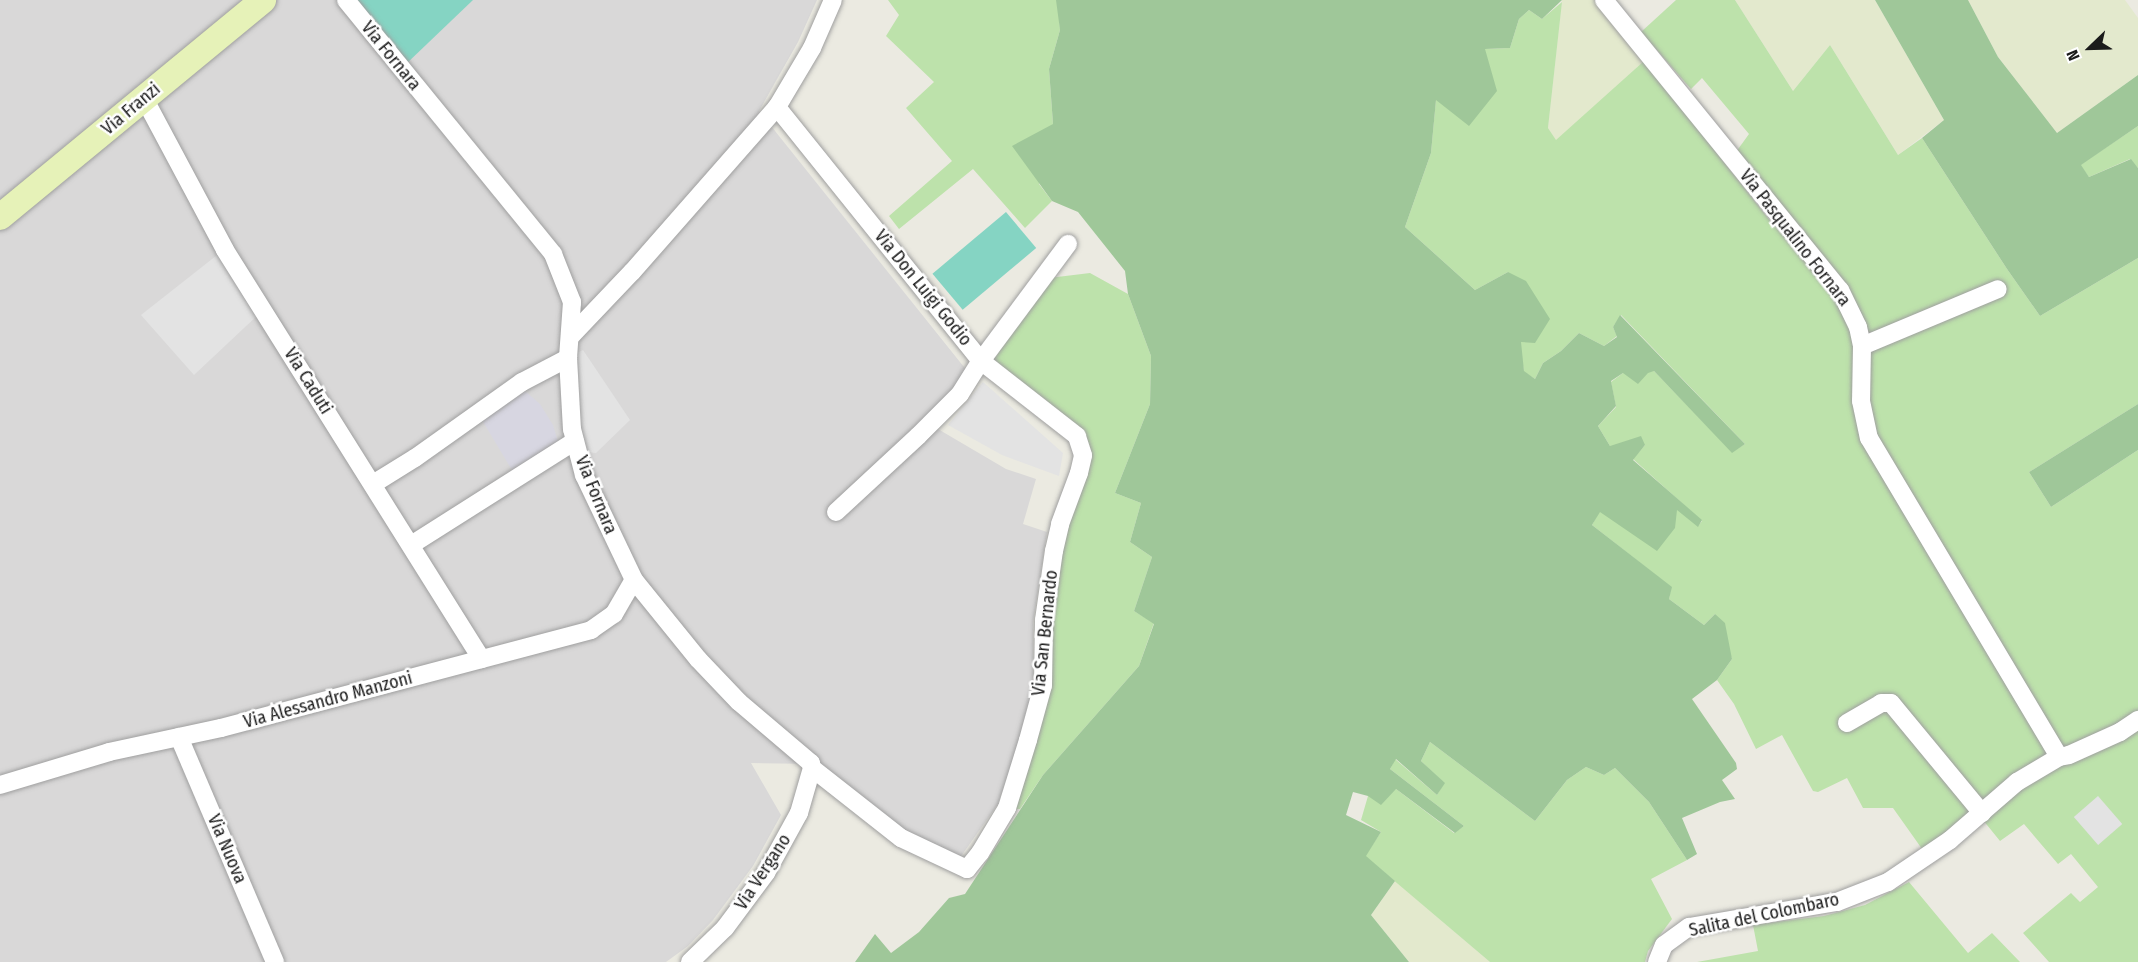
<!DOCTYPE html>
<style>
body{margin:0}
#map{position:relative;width:2138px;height:962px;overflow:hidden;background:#ebeae1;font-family:"Fira Sans Condensed",sans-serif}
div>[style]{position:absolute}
.residential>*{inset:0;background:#d9d8d8}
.farmland>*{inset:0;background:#e3e9cd}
.grass>*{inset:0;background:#bde2ab}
.forest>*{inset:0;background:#9fc799}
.pitch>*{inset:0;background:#85d4c3;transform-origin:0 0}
.parking>*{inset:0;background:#e3e3e3;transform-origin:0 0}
.plaza>*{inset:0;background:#d7d6e1}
.roads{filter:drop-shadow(0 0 2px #9f9f9f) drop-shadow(0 0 2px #9f9f9f)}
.minor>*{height:18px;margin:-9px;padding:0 9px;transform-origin:9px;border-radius:9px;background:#fff}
.secondary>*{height:26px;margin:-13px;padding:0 13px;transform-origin:13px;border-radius:13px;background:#e6f2b8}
span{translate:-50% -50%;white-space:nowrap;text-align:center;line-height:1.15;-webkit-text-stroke:5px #fff;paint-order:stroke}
.street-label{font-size:18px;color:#1b1b1b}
.north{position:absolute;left:2060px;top:18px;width:60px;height:60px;-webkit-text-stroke:4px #fff;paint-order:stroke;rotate:247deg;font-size:16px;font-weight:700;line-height:24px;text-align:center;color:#1b1b1b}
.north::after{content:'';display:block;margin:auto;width:21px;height:27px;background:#1b1b1b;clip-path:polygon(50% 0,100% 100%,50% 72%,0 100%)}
</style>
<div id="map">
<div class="residential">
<div style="clip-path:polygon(0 0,817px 0,798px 42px,759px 111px,968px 372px,926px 422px,1006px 469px,1036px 479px,1023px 524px,1047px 532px,1033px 622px,1033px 686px,1028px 716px,998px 804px,959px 859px,904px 833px,816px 764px,751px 763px,781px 815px,753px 866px,713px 920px,688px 946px,666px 962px,0 962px)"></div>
</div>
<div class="farmland">
<div style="clip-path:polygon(1562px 0,1594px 0,1644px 61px,1556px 141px,1548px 128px)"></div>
<div style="clip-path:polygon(1735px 0,1875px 0,1944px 120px,1898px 155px,1830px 45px,1793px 91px)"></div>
<div style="clip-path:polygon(1968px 0,2125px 0,2138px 18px,2138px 75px,2057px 133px,1998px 57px)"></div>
<div style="clip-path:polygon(1395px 881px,1490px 962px,1409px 962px,1371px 915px)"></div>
</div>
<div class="grass">
<div style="clip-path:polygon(888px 0,1058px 0,1060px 30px,1049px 69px,1053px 124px,1039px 184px,1052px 201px,1025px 228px,973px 169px,899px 229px,889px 216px,952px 161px,906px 108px,934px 82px,886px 36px,899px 15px)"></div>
<div style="clip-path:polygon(1676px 0,1735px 0,1793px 91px,1830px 45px,1898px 155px,1922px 138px,2007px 269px,2040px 316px,2138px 258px,2138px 404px,2029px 472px,2051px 507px,2138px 450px,2138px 962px,2049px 962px,2023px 933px,2071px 893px,2080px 902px,2098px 887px,2071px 854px,2058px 864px,2024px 824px,2000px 841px,1983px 820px,1932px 863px,1893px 808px,1863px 808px,1847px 778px,1818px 792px,1813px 791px,1782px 735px,1756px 749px,1734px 704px,1717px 680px,1732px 659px,1715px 614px,1704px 625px,1669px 599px,1671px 587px,1592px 525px,1599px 512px,1677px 509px,1698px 526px,1702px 521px,1633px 459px,1645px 445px,1610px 446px,1598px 426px,1616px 407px,1611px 382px,1623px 373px,1654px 371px,1732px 452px,1745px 444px,1621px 315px,1613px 327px,1617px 336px,1604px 346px,1579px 333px,1561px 351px,1543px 363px,1535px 379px,1524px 372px,1508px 272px,1475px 290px,1405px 227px,1431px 153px,1436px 99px,1469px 125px,1485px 49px,1510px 48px,1519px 19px,1529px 10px,1542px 19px,1562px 2px,1548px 128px,1556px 140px,1644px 61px,1775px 227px,1788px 216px,1736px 152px,1749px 134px,1702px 78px,1691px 89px,1641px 32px)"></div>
<div style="clip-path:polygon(2138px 126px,2138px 168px,2130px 159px,2089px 177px,2080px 165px)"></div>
<div style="clip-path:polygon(1090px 273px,1128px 294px,1151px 356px,1150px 404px,1115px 493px,1141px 503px,1130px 542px,1152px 557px,1134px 611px,1154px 623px,1139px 666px,1043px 775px,1020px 809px,1012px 809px,1043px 718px,1049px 686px,1049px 621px,1059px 552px,1090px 455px,992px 362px,1049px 278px)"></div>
<div style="clip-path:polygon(1430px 742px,1535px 821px,1567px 780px,1586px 767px,1604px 775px,1615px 768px,1649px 802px,1687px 860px,1651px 879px,1672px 919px,1648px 951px,1645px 962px,1490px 962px,1365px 856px,1381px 832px,1361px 820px,1368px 796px,1396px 789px,1454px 833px,1464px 826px,1390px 769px,1395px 759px,1437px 795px,1444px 783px,1421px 761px)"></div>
<div style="clip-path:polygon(1909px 882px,1968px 953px,1992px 933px,2020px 962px,1697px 962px,1758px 951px,1753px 925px,1824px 916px,1865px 905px)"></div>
</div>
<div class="forest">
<div style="clip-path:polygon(1056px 0,1562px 0,1542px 19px,1529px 10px,1519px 19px,1510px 48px,1485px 49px,1497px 91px,1469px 126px,1436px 100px,1431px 153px,1405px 227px,1475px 290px,1508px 272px,1526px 281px,1550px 319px,1535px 343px,1521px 342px,1524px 371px,1535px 379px,1543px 363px,1561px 351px,1579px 333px,1604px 346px,1617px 337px,1613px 327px,1620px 315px,1745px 444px,1732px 453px,1654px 371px,1648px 373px,1638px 384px,1623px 373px,1611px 381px,1616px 406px,1598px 426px,1610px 446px,1641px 436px,1645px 445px,1633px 460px,1702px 520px,1698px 527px,1677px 510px,1675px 528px,1657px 551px,1600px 512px,1592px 525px,1672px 587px,1669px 599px,1704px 625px,1715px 614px,1725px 623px,1732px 659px,1717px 680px,1692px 699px,1736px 763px,1737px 769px,1722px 780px,1735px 799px,1720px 802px,1682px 818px,1697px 854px,1687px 860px,1649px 802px,1615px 768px,1604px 775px,1586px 767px,1567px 780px,1535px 821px,1430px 742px,1421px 761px,1445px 783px,1437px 795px,1396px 759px,1390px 769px,1464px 826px,1455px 833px,1396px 789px,1381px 805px,1368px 796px,1353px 792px,1346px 815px,1381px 832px,1366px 856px,1395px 881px,1371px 915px,1409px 962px,855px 962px,875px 934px,891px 953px,919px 932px,949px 898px,965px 894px,1043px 775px,1139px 666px,1154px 624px,1134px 611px,1152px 557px,1130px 542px,1141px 503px,1115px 493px,1150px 404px,1151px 356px,1128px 294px,1125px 271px,1078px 212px,1052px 201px,1012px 146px,1053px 124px,1049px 69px,1060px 30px)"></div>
<div style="clip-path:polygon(1875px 0,1968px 0,1998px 57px,2057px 133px,2138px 75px,2138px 126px,2081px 165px,2089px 177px,2131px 159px,2138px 168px,2138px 258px,2040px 316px,2007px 269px,1922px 138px,1944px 120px)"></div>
<div style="clip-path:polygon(2138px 404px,2138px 450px,2051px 507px,2029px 472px)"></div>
</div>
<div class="pitch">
<div style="clip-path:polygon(357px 0,473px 0,405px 65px)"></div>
<div style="left:1006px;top:212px;width:47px;height:96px;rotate:50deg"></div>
</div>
<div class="parking">
<div style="clip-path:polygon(221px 252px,260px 313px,194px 375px,141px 315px)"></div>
<div style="clip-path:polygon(583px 350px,630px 420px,596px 453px,586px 452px,578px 408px,577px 353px)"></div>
<div style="clip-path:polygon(983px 382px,1063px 453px,1059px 476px,1002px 455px,948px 425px)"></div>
<div style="left:2098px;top:796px;width:37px;height:32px;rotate:49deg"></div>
</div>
<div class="plaza">
<div style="clip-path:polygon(525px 391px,540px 404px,553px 425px,559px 445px,515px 475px,482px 420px)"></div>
</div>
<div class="roads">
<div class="minor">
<div style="left:346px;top:0;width:328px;rotate:50.8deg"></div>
<div style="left:553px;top:254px;width:52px;rotate:68.4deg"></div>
<div style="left:572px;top:302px;width:56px;rotate:94.1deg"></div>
<div style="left:568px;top:358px;width:71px;rotate:86.8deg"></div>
<div style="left:572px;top:429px;width:48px;rotate:75.4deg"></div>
<div style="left:584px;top:475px;width:116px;rotate:64.5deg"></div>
<div style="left:634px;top:580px;width:102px;rotate:51deg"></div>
<div style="left:698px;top:659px;width:59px;rotate:46.4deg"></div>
<div style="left:739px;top:702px;width:94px;rotate:40.3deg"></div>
<div style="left:811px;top:763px;width:5px;rotate:79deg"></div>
<div style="left:812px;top:768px;width:113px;rotate:38.2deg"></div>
<div style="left:901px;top:838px;width:73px;rotate:25.2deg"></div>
<div style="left:967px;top:869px;width:21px;rotate:-51deg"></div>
<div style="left:980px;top:853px;width:52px;rotate:-59deg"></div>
<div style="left:1007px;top:808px;width:71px;rotate:-72.8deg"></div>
<div style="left:1028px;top:740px;width:57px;rotate:-74.7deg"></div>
<div style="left:1043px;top:685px;width:65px;rotate:-89.1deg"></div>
<div style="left:1044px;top:620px;width:70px;rotate:-81.8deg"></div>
<div style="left:1054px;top:551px;width:28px;rotate:-77deg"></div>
<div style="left:1060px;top:524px;width:54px;rotate:-69.6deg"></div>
<div style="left:1079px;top:473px;width:18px;rotate:-77deg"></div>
<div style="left:1083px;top:455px;width:20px;rotate:-108deg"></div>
<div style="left:1077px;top:436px;width:122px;rotate:-142deg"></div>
<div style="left:981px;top:361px;width:326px;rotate:-128.8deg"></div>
<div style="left:1604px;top:0;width:374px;rotate:50.9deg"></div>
<div style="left:1840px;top:290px;width:41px;rotate:64.1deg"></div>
<div style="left:1858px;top:327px;width:19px;rotate:78deg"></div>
<div style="left:1862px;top:346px;width:55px;rotate:91deg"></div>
<div style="left:1861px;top:401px;width:38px;rotate:78deg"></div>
<div style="left:1869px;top:438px;width:371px;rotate:59.2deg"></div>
<div style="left:144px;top:98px;width:172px;rotate:61.9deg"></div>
<div style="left:225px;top:250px;width:483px;rotate:57.9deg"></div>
<div style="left:570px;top:337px;width:90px;rotate:-46.4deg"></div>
<div style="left:632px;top:272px;width:220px;rotate:-48.7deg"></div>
<div style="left:777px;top:107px;width:69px;rotate:-59.3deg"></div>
<div style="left:812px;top:48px;width:52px;rotate:-66.4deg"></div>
<div style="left:1862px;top:346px;width:147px;rotate:-22.7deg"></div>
<div style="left:373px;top:484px;width:49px;rotate:-31.8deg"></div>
<div style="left:415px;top:458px;width:131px;rotate:-35.4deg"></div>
<div style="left:522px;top:382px;width:52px;rotate:-27.6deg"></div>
<div style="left:836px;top:512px;width:112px;rotate:-42.8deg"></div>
<div style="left:918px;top:436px;width:59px;rotate:-45deg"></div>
<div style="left:960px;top:394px;width:39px;rotate:-58deg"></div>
<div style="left:981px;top:361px;width:146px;rotate:-53.4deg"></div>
<div style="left:411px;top:545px;width:194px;rotate:-32.4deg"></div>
<div style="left:1847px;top:723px;width:39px;rotate:-30deg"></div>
<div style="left:1881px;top:703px;width:10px"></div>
<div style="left:1891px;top:703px;width:143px;rotate:50.4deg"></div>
<div style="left:179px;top:737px;width:245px;rotate:66.9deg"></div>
<div style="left:0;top:785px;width:114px;rotate:-16.8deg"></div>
<div style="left:109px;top:752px;width:115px;rotate:-12.1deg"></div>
<div style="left:221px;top:728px;width:383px;rotate:-14.8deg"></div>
<div style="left:591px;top:630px;width:28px;rotate:-35deg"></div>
<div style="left:614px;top:614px;width:39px;rotate:-60deg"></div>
<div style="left:690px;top:962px;width:49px;rotate:-44.2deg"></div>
<div style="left:725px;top:928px;width:69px;rotate:-53.3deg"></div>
<div style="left:766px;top:873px;width:68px;rotate:-61.2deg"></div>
<div style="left:799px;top:813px;width:47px;rotate:-73.9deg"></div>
<div style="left:1657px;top:962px;width:18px;rotate:-68deg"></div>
<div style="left:1664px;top:945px;width:31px;rotate:-36deg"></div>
<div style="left:1689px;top:927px;width:150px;rotate:-9.6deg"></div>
<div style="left:1837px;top:902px;width:55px;rotate:-21.4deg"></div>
<div style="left:1888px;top:882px;width:75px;rotate:-34.1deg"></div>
<div style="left:1950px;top:840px;width:89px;rotate:-40.9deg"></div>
<div style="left:2017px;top:782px;width:49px;rotate:-30.8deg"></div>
<div style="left:2059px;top:757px;width:10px;rotate:-11deg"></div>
<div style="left:2069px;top:755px;width:56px;rotate:-24.3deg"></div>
<div style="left:2120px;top:732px;width:22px;rotate:-34deg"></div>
</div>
<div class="secondary">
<div style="left:0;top:217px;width:341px;rotate:-39.5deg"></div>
</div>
</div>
<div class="street-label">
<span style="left:391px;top:56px;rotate:51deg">Via Fornara</span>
<span style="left:131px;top:109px;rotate:-40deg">Via Franzi</span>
<span style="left:1795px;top:238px;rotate:52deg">Via Pasqualino Fornara</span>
<span style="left:923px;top:288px;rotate:51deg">Via Don Luigi Godio</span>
<span style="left:308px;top:381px;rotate:58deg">Via Caduti</span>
<span style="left:596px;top:495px;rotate:68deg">Via Fornara</span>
<span style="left:1045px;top:633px;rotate:-84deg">Via San Bernardo</span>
<span style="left:328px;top:700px;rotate:-15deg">Via Alessandro Manzoni</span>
<span style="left:227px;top:849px;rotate:67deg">Via Nuova</span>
<span style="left:763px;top:872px;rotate:-57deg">Via Vergano</span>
<span style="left:1764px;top:915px;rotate:-12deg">Salita del Colombaro</span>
</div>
<div class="north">N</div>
</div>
